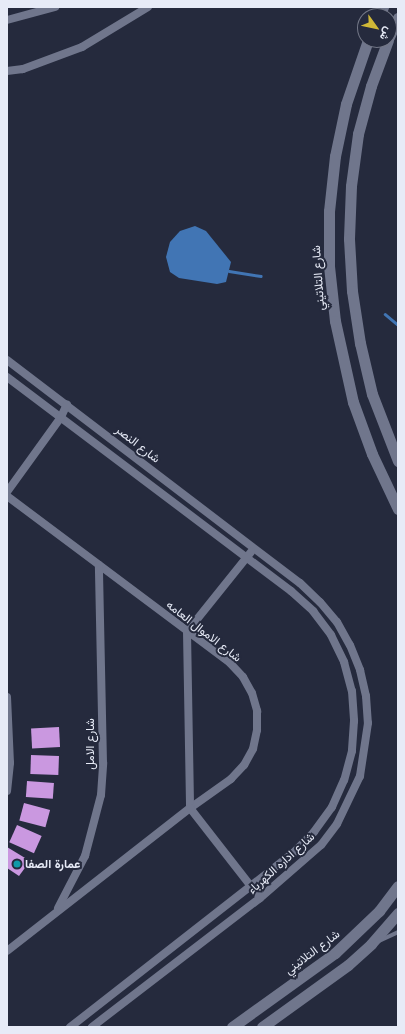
<!DOCTYPE html>
<meta charset="utf-8">
<style>
body{margin:0}
#map{position:relative;width:405px;height:1034px;overflow:hidden;background:#252a3d;font-family:Quicksand,Vazirmatn,sans-serif}
div>[style]{position:absolute}
.water>*{inset:0;background:#4175b4}
.stream>*{height:2.5px;margin:-1.25px;padding:0 1.25px;transform-origin:1.25px;border-radius:1.25px;background:#4175b4}
.building>*{inset:0;background:#ca98e0;transform-origin:0 0}
.service>*{height:4px;margin:-2px;padding:0 2px;transform-origin:2px;border-radius:2px;background:#70768c}
.minor>*{height:8px;margin:-4px;padding:0 4px;transform-origin:4px;border-radius:4px;background:#70768c}
.secondary>*{height:11px;margin:-5.5px;padding:0 5.5px;transform-origin:5.5px;border-radius:5.5px;background:#70768c}
.dots>*{width:11px;height:11px;translate:-50% -50%;box-sizing:border-box;border:2px solid #252a3d;border-radius:50%}
span{translate:-50% -50%;white-space:nowrap;text-align:center;line-height:1.15;-webkit-text-stroke:4px #252a3d;paint-order:stroke}
.street-label{font-size:12px;color:#e7ebf7}
.poi-label{font-size:12px;color:#e7ebf7;font-weight:700}
.left{translate:0 -50%;text-align:left}
.frame{position:absolute;inset:0;border:8px solid #e7ebf7;pointer-events:none}
.north{position:absolute;left:357px;top:8px;width:40px;height:40px;box-sizing:border-box;background:#252a3d;border:1px solid #737787;border-radius:50%;rotate:123deg;font-size:11px;font-weight:700;line-height:16px;text-align:center;color:#e7ebf7}
.north::after{content:'';display:block;margin:auto;width:14px;height:18px;background:#d0b837;clip-path:polygon(50% 0,100% 100%,50% 72%,0 100%)}
</style>
<div id="map">
<div class="water">
<div style="clip-path:polygon(195px 226px,206px 231px,231px 262px,226px 282px,217px 284px,179px 278px,170px 272px,166px 257px,170px 242px,180px 231px)"></div>
</div>
<div class="stream">
<div style="left:229px;top:271px;width:32px;rotate:9deg"></div>
<div style="left:385px;top:314px;width:17px;rotate:40deg"></div>
</div>
<div class="building">
<div style="left:59px;top:727px;width:20px;height:28px;rotate:87deg"></div>
<div style="left:31px;top:755px;width:28px;height:19px;rotate:2deg"></div>
<div style="left:27px;top:781px;width:27px;height:16px;rotate:4deg"></div>
<div style="left:24px;top:803px;width:27px;height:18px;rotate:15deg"></div>
<div style="left:17px;top:825px;width:27px;height:19px;rotate:24deg"></div>
<div style="clip-path:polygon(7px 847px,30px 861px,19px 876px,7px 868px)"></div>
</div>
<div class="service">
<div style="left:379px;top:941px;width:21px;rotate:-25deg"></div>
</div>
<div class="minor">
<div style="left:7px;top:20px;width:50px;rotate:-15.2deg"></div>
<div style="left:7px;top:71px;width:16px;rotate:-7deg"></div>
<div style="left:23px;top:69px;width:63px;rotate:-20.4deg"></div>
<div style="left:82px;top:47px;width:77px;rotate:-31.2deg"></div>
<div style="left:7px;top:360px;width:368px;rotate:37.3deg"></div>
<div style="left:300px;top:583px;width:28px;rotate:44deg"></div>
<div style="left:320px;top:602px;width:26px;rotate:50deg"></div>
<div style="left:337px;top:622px;width:26px;rotate:61deg"></div>
<div style="left:350px;top:645px;width:27px;rotate:68deg"></div>
<div style="left:360px;top:670px;width:27px;rotate:77deg"></div>
<div style="left:366px;top:696px;width:27px;rotate:86deg"></div>
<div style="left:368px;top:723px;width:54px;rotate:98.6deg"></div>
<div style="left:360px;top:776px;width:53px;rotate:115.6deg"></div>
<div style="left:337px;top:824px;width:26px;rotate:127deg"></div>
<div style="left:321px;top:845px;width:81px;rotate:139deg"></div>
<div style="left:260px;top:898px;width:212px;rotate:142.5deg"></div>
<div style="left:7px;top:377px;width:356px;rotate:37deg"></div>
<div style="left:291px;top:591px;width:30px;rotate:42deg"></div>
<div style="left:313px;top:611px;width:30px;rotate:53deg"></div>
<div style="left:331px;top:635px;width:30px;rotate:64deg"></div>
<div style="left:344px;top:662px;width:30px;rotate:75deg"></div>
<div style="left:352px;top:691px;width:30px;rotate:86deg"></div>
<div style="left:354px;top:721px;width:30px;rotate:94deg"></div>
<div style="left:352px;top:751px;width:30px;rotate:105deg"></div>
<div style="left:344px;top:780px;width:30px;rotate:114deg"></div>
<div style="left:332px;top:807px;width:31px;rotate:126deg"></div>
<div style="left:314px;top:832px;width:30px;rotate:135deg"></div>
<div style="left:293px;top:853px;width:283px;rotate:142deg"></div>
<div style="left:7px;top:492px;width:92px;rotate:-54.2deg"></div>
<div style="left:61px;top:417px;width:14px;rotate:-65deg"></div>
<div style="left:7px;top:496px;width:279px;rotate:36.8deg"></div>
<div style="left:230px;top:663px;width:19px;rotate:47deg"></div>
<div style="left:243px;top:677px;width:18px;rotate:61deg"></div>
<div style="left:252px;top:693px;width:19px;rotate:74deg"></div>
<div style="left:257px;top:711px;width:19px;rotate:90deg"></div>
<div style="left:257px;top:730px;width:19px;rotate:102deg"></div>
<div style="left:253px;top:749px;width:18px;rotate:119deg"></div>
<div style="left:244px;top:765px;width:19px;rotate:133deg"></div>
<div style="left:231px;top:779px;width:50px;rotate:144.7deg"></div>
<div style="left:190px;top:808px;width:232px;rotate:142deg"></div>
<div style="left:251px;top:552px;width:102px;rotate:128.7deg"></div>
<div style="left:187px;top:632px;width:176px;rotate:89deg"></div>
<div style="left:190px;top:808px;width:114px;rotate:52.1deg"></div>
<div style="left:7px;top:697px;width:66px;rotate:87.4deg"></div>
<div style="left:10px;top:763px;width:28px;rotate:96deg"></div>
<div style="left:58px;top:908px;width:59px;rotate:-62.6deg"></div>
<div style="left:85px;top:856px;width:63px;rotate:-75.3deg"></div>
<div style="left:101px;top:795px;width:32px;rotate:-86deg"></div>
<div style="left:103px;top:763px;width:198px;rotate:-91.2deg"></div>
</div>
<div class="secondary">
<div style="left:379px;top:16px;width:10px;rotate:-66deg"></div>
<div style="left:389px;top:37px;width:21px;rotate:-65deg"></div>
<div style="left:368px;top:40px;width:68px;rotate:109deg"></div>
<div style="left:346px;top:104px;width:53px;rotate:101.9deg"></div>
<div style="left:335px;top:156px;width:55px;rotate:96.2deg"></div>
<div style="left:329px;top:211px;width:55px;rotate:90deg"></div>
<div style="left:329px;top:266px;width:55px;rotate:83.8deg"></div>
<div style="left:335px;top:321px;width:83px;rotate:77.5deg"></div>
<div style="left:353px;top:402px;width:55px;rotate:69.9deg"></div>
<div style="left:372px;top:454px;width:61px;rotate:64.7deg"></div>
<div style="left:388px;top:40px;width:49px;rotate:110.3deg"></div>
<div style="left:371px;top:86px;width:50px;rotate:105.2deg"></div>
<div style="left:358px;top:134px;width:52px;rotate:97.7deg"></div>
<div style="left:351px;top:186px;width:53px;rotate:92.2deg"></div>
<div style="left:349px;top:239px;width:52px;rotate:86.7deg"></div>
<div style="left:352px;top:291px;width:53px;rotate:81.3deg"></div>
<div style="left:360px;top:343px;width:52px;rotate:76.8deg"></div>
<div style="left:372px;top:394px;width:72px;rotate:68.8deg"></div>
<div style="left:232px;top:1027px;width:127px;rotate:-35.7deg"></div>
<div style="left:335px;top:953px;width:61px;rotate:-43.7deg"></div>
<div style="left:379px;top:911px;width:31px;rotate:-53deg"></div>
<div style="left:262px;top:1027px;width:106px;rotate:-35.8deg"></div>
<div style="left:348px;top:965px;width:31px;rotate:-42deg"></div>
<div style="left:371px;top:944px;width:41px;rotate:-48.9deg"></div>
</div>
<div class="dots">
<div style="left:17px;top:864px;background:#0f9aa8"></div>
</div>
<div class="street-label">
<span style="left:318px;top:278px;rotate:-94deg">شارع التلاتيني</span>
<span style="left:138px;top:444px;rotate:38deg">شارع النصر</span>
<span style="left:204px;top:631px;rotate:38deg">شارع الاموال العامه</span>
<span style="left:90px;top:744px;rotate:-90deg">شارع الامل</span>
<span style="left:281px;top:863px;rotate:-42deg">شارع اداره الكهرباء</span>
<span style="left:312px;top:952px;rotate:-37deg">شارع التلاتيني</span>
</div>
<div class="poi-label">
<span class="left" style="left:25px;top:864px">عمارة الصفا</span>
</div>
<div class="frame"></div>
<div class="north">ش</div>
</div>
